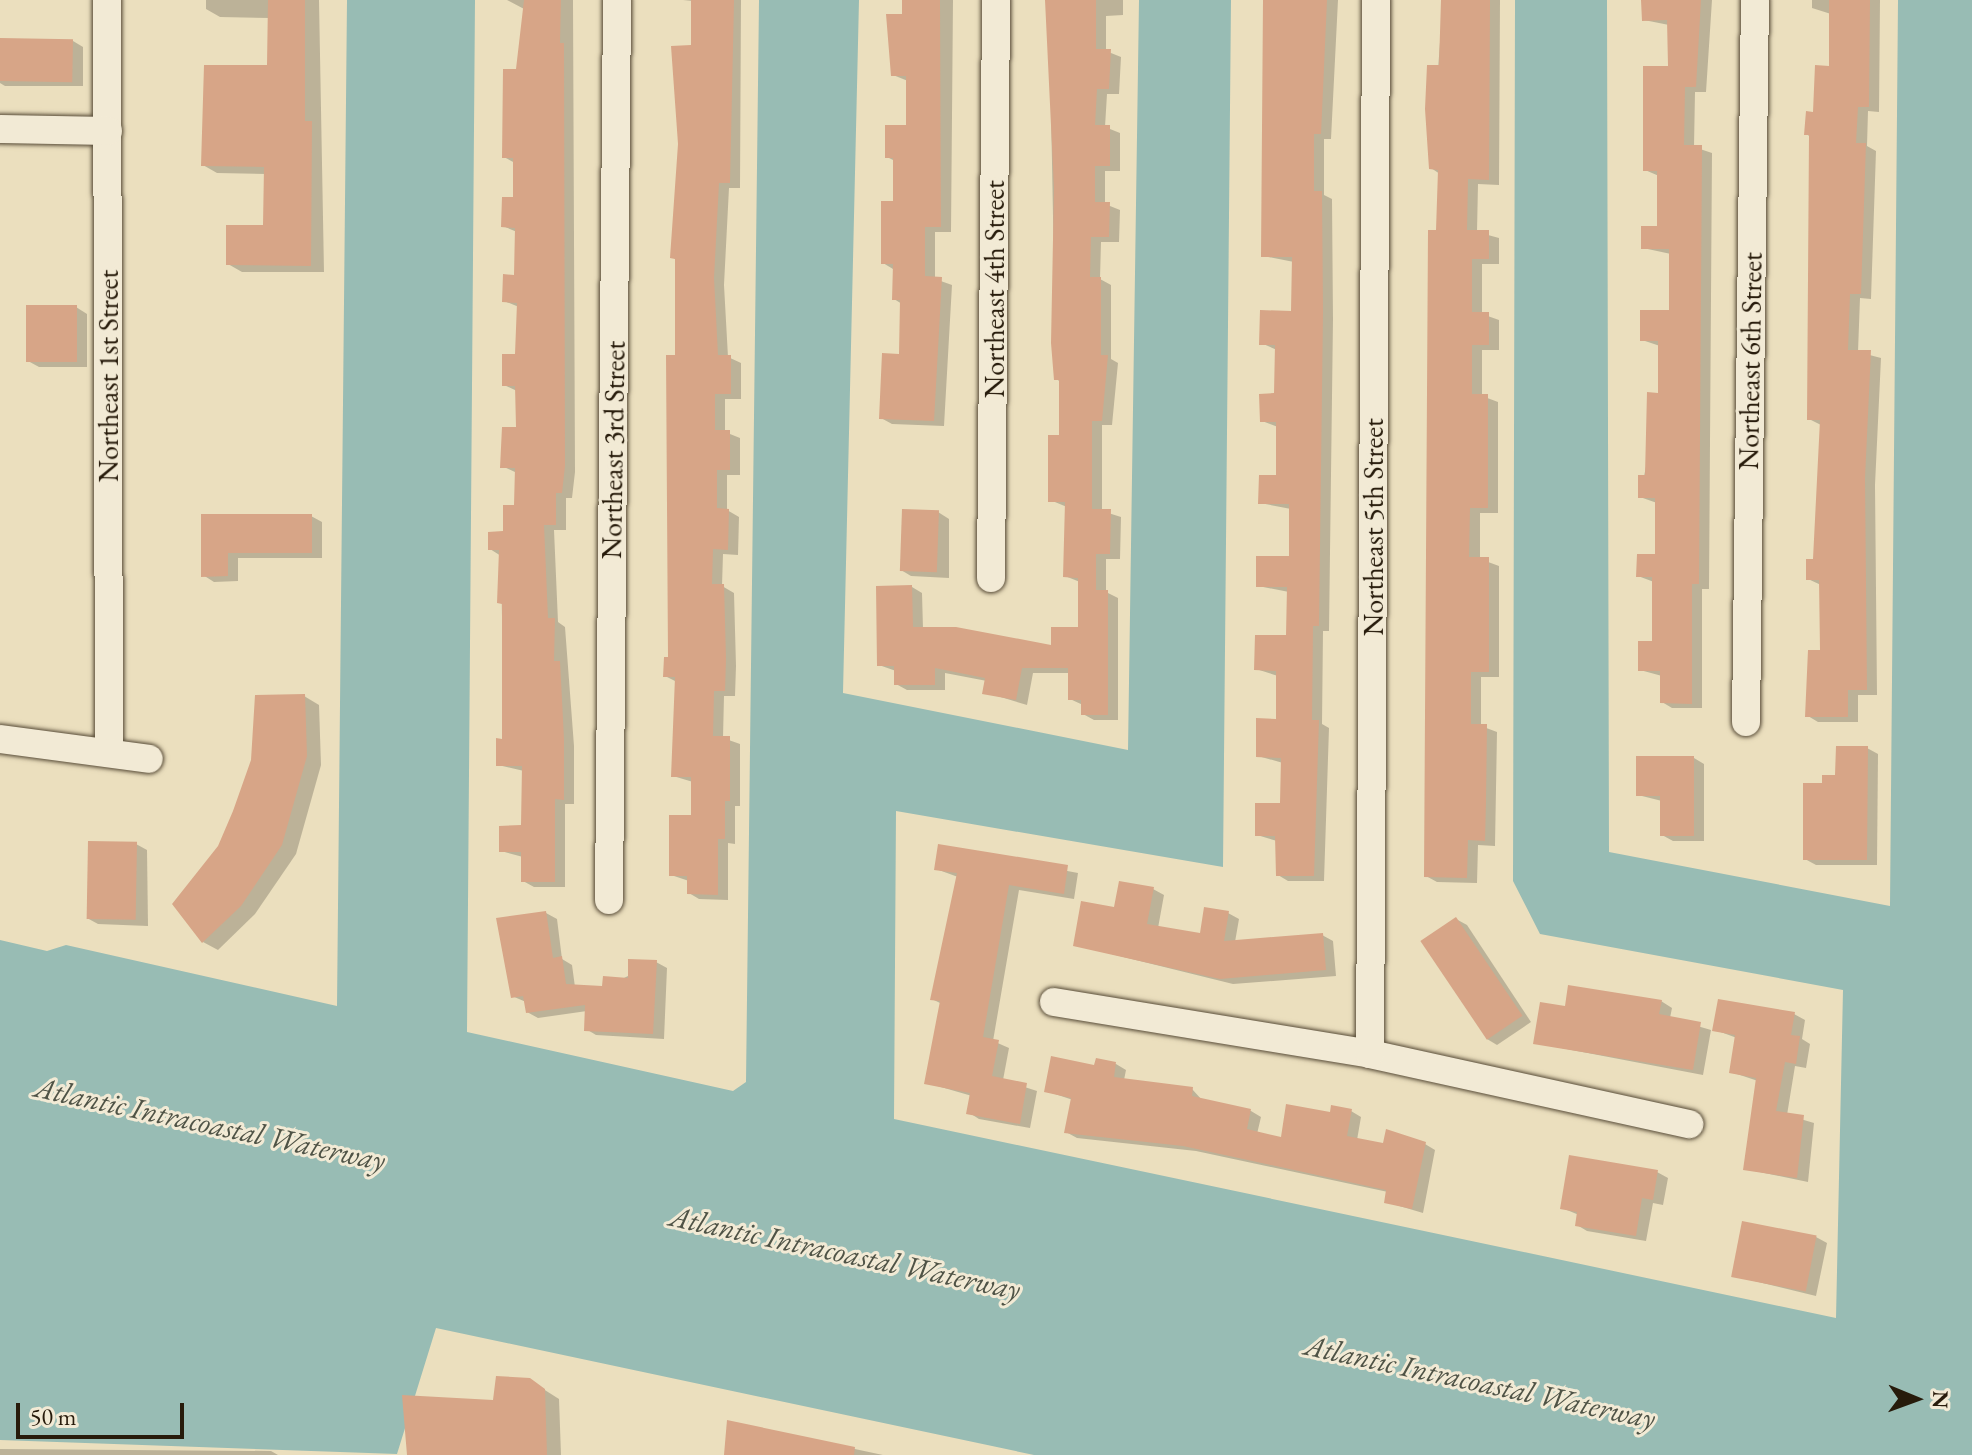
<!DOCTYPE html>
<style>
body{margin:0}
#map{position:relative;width:1972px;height:1455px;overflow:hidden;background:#ebdfbe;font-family:"EB Garamond",serif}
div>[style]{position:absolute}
.water>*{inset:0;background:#98bcb4}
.shadow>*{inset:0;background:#0003}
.building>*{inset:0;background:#d7a587;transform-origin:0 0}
.roads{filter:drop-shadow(0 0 2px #584c38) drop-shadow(0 0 2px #584c38)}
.street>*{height:28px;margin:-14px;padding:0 14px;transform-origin:14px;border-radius:14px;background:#f2ead5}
span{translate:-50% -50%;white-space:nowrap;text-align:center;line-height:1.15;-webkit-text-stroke:6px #f2ead5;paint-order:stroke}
.street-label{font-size:28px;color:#271b0b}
.water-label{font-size:30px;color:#4f5346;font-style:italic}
.north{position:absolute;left:1876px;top:1359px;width:80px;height:80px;-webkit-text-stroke:6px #f2ead5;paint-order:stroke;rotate:91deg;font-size:22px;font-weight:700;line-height:32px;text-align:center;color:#271b0b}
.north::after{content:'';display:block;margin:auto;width:28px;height:36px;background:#271b0b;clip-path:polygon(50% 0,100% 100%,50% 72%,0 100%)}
.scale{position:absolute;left:16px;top:1403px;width:168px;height:36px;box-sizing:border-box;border:4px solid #271b0b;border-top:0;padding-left:10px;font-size:24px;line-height:28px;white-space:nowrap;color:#271b0b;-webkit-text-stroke:6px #f2ead5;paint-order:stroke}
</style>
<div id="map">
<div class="water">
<div style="clip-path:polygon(347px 0,475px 0,467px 1032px,733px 1091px,746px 1082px,759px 0,859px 0,843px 693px,1128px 750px,1139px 0,1231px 0,1223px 867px,896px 811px,894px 1119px,1836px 1318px,1843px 990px,1540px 934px,1513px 881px,1515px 0,1607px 0,1609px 852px,1890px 906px,1898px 0,1972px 0,1972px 1455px,1034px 1455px,436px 1328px,397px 1454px,0 1440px,0 940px,47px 951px,66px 945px,337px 1006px)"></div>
</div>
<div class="shadow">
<div style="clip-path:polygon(206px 0,319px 0,324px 272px,242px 272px,228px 264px,265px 227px,266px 174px,217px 173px,203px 165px,269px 67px,270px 18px,220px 17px,206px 9px)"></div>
<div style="clip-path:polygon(507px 0,573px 0,575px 472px,572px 498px,566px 498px,566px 530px,554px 530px,558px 622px,565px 627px,574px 746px,574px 804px,565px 804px,565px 887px,534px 887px,523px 881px,523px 857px,501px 851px,523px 827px,524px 771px,498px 765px,504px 741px,501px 556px,490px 549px,505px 533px,516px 507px,517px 473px,502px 466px,518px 429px,517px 391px,504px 385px,517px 356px,519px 307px,504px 301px,516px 277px,517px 232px,503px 226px,515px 199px,515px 163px,504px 157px,526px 10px)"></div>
<div style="clip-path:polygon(683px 0,741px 0,740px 188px,729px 188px,724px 285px,728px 357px,741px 363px,741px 399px,725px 399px,725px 432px,740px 438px,740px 475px,727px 475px,727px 510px,739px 517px,738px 555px,723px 554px,722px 586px,734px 593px,736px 666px,735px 696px,724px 696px,723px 738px,740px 744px,740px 806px,735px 806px,735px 844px,728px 843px,728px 900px,699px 899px,689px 893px,689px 881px,671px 875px,693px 817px,693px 782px,673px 776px,677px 682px,665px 676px,670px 659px,677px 357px,677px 260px,672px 257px,693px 47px,693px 1px)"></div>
<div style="clip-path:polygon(904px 0,953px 0,951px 232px,935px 232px,935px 279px,952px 285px,944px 426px,892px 424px,881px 418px,901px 356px,902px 304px,894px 299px,893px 269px,883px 263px,895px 203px,895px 161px,887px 157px,908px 127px,908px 81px,893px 75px)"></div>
<div style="clip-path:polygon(1049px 0,1123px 0,1123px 15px,1106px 16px,1106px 51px,1121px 57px,1119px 94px,1107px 94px,1105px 127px,1120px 133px,1120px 171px,1105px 171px,1105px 204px,1120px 210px,1119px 242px,1101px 242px,1100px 279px,1111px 285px,1111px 359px,1118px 363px,1112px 425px,1102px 425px,1102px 511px,1121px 517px,1120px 559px,1106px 559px,1106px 592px,1118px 598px,1118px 720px,1094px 720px,1083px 714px,1083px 705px,1070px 699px,1070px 673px,1033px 673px,1027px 705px,984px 692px,987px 681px,945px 673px,945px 690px,907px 690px,896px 684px,896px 671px,879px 665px,912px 587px,922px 593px,923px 629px,1053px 648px,1080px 629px,1080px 582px,1065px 576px,1067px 507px,1050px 500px,1061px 437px,1061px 382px,1056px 379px)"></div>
<div style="clip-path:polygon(1267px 0,1338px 0,1331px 139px,1324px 139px,1324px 195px,1332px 199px,1333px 319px,1329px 631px,1323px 631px,1322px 724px,1329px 728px,1324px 881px,1288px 881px,1278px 875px,1277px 841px,1257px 835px,1282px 805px,1283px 763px,1258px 756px,1278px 721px,1278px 676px,1256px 669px,1288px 637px,1289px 592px,1258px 586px,1291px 558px,1291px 509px,1260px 503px,1278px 477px,1278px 427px,1262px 421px,1276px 395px,1277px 350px,1261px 343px,1293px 313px,1294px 262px,1263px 256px)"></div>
<div style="clip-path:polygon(1443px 0,1500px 0,1499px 185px,1478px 184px,1477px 232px,1499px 238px,1499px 264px,1482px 264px,1482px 314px,1499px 320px,1499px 350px,1482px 350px,1482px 396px,1498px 402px,1498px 513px,1480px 513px,1480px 559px,1499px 566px,1499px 677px,1481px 677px,1481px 726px,1497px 732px,1495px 846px,1478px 845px,1477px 883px,1437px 882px,1426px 876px,1440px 174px,1431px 168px)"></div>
<div style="clip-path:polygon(1643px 0,1712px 0,1706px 92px,1695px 92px,1694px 147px,1712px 153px,1709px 589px,1702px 589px,1702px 708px,1672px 708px,1662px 702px,1662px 676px,1640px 670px,1654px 643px,1654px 582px,1638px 576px,1657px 556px,1657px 503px,1640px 497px,1660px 395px,1660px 346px,1642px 340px,1671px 312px,1671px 254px,1643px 248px,1659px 228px,1659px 176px,1645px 170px,1670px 68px,1669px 25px,1644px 20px)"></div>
<div style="clip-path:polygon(1812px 0,1880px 0,1879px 112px,1868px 111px,1867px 146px,1876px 151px,1871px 299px,1860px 298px,1858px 352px,1881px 358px,1875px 485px,1877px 695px,1858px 695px,1858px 722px,1818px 722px,1808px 716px,1822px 652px,1821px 585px,1808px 579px,1815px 561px,1821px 425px,1809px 419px,1811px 137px,1806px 134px,1831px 68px,1831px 14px,1812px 8px)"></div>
<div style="clip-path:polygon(0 40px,73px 41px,83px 47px,83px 86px,5px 86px,0 83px)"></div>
<div style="clip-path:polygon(76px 307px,87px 314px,87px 367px,39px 367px,28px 361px)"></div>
<div style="clip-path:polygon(938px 512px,949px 519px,949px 578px,911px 576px,901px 570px)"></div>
<div style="clip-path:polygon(203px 516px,311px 516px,322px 522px,322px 558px,238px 558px,238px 581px,214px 582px,203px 575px)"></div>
<div style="clip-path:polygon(304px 696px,319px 705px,321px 765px,296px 854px,255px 914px,218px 950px,203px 942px,220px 847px,253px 760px)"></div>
<div style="clip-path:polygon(1867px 748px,1878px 754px,1877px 865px,1816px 865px,1805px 859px,1824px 785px)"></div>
<div style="clip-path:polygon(1694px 758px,1704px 764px,1704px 841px,1673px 841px,1662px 835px,1662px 801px,1638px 795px)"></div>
<div style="clip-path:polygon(136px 844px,147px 850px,148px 926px,98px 924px,87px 918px)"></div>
<div style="clip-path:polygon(940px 847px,1078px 873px,1074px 899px,1019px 890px,993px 1041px,1009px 1048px,1003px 1080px,1037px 1091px,1030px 1128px,979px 1119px,968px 1112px,972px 1096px,927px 1083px,942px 1004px,932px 999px,958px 877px,936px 869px)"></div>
<div style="clip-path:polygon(1153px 889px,1164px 895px,1158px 928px,1202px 935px,1228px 913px,1239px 919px,1235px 942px,1322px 935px,1333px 941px,1336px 976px,1233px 984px,1075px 945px)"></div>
<div style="clip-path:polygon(546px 913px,557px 919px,562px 959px,572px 965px,575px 987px,604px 988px,656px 962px,667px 968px,664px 1039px,596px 1035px,586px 1029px,587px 1011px,538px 1018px,527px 1012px,526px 1002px,512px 996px)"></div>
<div style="clip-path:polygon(1456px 919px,1467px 925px,1531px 1022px,1497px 1045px,1487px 1039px)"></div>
<div style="clip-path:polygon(1661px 1001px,1672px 1008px,1670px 1018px,1711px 1030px,1703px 1075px,1535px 1043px,1567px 1008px)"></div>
<div style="clip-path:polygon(1794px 1014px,1805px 1020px,1802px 1039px,1810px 1044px,1806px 1068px,1795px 1066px,1787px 1115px,1814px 1123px,1808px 1182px,1745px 1169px,1758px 1081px,1731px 1072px,1737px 1038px,1715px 1030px)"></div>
<div style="clip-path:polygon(1116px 1064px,1126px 1070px,1124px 1080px,1192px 1089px,1202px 1100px,1251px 1111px,1261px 1117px,1257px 1134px,1282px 1139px,1332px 1114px,1351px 1111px,1361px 1117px,1357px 1140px,1384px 1146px,1425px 1144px,1435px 1150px,1423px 1213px,1386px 1202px,1388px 1192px,1196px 1151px,1077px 1138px,1066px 1132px,1073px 1100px,1046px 1091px,1096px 1067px)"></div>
<div style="clip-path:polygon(1657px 1172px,1668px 1178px,1663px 1205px,1653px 1203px,1646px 1241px,1587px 1231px,1577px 1225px,1579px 1215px,1562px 1208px)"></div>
<div style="clip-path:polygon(1816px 1237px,1827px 1243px,1816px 1296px,1734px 1276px)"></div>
<div style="clip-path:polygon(529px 1380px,559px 1399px,561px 1455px,409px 1455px)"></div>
<div style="clip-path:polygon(728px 1422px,883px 1455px,726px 1455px)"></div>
<div style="clip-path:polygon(0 1449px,271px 1451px,278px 1455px,0 1455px)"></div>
</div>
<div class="building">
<div style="clip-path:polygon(268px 0,305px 0,305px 121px,312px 121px,311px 266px,226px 265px,226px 225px,263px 225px,264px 167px,201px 166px,204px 65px,267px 65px)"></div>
<div style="clip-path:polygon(524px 0,561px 0,560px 43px,564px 43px,565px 466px,562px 493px,556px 493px,556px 525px,544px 525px,548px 618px,555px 618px,554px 661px,560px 661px,564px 739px,564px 800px,555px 799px,555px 882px,521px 882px,521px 852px,499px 852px,499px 826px,521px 825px,522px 766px,496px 766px,496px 738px,502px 739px,502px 604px,497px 603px,499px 550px,488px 550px,488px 532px,503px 531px,503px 505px,514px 505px,515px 468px,500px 468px,502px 427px,516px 427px,515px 386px,502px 386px,502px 354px,515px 354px,517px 303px,502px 302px,503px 274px,514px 275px,515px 228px,501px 227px,502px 197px,513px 197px,513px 158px,502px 158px,503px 69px,516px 69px)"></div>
<div style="clip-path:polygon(691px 0,734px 0,730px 183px,719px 183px,714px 278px,718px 355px,731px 355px,731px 394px,715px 394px,715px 430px,730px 430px,730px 470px,717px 470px,717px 508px,729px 509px,728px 550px,713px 549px,712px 584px,724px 584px,726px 659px,725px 691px,714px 691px,713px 736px,730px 736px,730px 801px,725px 801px,725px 839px,718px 839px,718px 895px,687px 894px,687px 876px,669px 876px,669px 815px,691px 815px,691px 777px,671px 777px,675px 677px,663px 677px,664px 657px,668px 657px,666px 355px,675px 355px,675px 259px,670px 258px,678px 144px,671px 46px,691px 45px)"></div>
<div style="clip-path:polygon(902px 0,940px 0,941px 227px,925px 227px,925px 276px,942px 277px,934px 421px,879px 419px,882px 353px,899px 354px,900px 300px,892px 300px,893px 264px,881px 264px,881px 201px,893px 201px,893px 158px,885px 158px,885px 125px,906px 125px,906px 76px,891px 76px,886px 14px,902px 14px)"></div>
<div style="clip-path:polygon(1045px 0,1096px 0,1096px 49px,1111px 49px,1109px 89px,1097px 89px,1095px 125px,1110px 125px,1110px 166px,1095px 166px,1095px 202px,1110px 202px,1109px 237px,1091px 237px,1090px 277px,1101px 277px,1101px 355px,1108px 355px,1102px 421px,1092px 421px,1092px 509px,1111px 509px,1110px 554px,1096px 554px,1096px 590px,1108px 590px,1108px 715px,1081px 715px,1081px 700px,1068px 700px,1068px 668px,1022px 668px,1016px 700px,982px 694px,985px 678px,935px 668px,935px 685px,894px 685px,894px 666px,877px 666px,876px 586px,912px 585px,913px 627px,956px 627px,1051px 645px,1051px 627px,1078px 627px,1078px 578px,1063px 577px,1065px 502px,1048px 502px,1048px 435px,1059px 435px,1059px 380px,1054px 380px,1051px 343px,1054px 188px)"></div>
<div style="clip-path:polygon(1263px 0,1327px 0,1321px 134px,1314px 134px,1314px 191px,1322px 191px,1323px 312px,1319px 626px,1313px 626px,1312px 720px,1319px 720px,1314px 876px,1276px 876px,1275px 836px,1255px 836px,1255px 803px,1280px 803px,1281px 758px,1256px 757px,1256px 718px,1276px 719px,1276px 671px,1254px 670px,1255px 635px,1286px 635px,1287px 587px,1256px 587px,1256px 556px,1289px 556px,1289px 504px,1258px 504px,1259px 475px,1276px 475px,1276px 422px,1260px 422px,1259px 394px,1274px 393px,1275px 345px,1259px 345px,1260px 310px,1291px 311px,1292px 257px,1261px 257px)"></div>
<div style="clip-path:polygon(1441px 0,1490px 0,1489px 180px,1468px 179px,1467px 230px,1489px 230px,1489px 259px,1472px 259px,1472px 312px,1489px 312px,1489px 345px,1472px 345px,1472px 394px,1488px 394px,1488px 508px,1470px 508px,1469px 557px,1489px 557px,1489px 672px,1471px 672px,1471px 724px,1487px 724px,1486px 801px,1485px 841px,1468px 840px,1467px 878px,1424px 877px,1428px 230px,1436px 230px,1438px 170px,1429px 169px,1425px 109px,1427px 65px,1439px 65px)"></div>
<div style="clip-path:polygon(1641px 0,1701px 0,1696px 87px,1685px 87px,1684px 145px,1702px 145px,1699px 584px,1692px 584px,1692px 704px,1660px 703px,1660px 671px,1638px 671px,1638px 641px,1652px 641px,1652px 577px,1636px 577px,1637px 554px,1655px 554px,1655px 498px,1638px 498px,1638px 475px,1645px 475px,1647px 392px,1658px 393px,1658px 341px,1640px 341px,1640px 310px,1669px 310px,1669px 249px,1641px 249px,1641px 226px,1657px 226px,1657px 171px,1643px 171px,1643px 66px,1668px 66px,1667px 20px,1642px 21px)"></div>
<div style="clip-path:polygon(1829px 0,1870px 0,1869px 107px,1858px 107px,1856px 143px,1866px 143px,1861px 294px,1850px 294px,1848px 350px,1871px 350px,1865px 478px,1867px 690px,1848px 690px,1848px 717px,1805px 717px,1808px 650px,1820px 650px,1819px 580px,1806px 580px,1806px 559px,1813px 559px,1820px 420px,1807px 420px,1809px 135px,1804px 135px,1806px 111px,1813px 112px,1815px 65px,1829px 66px)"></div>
<div style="left:0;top:38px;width:73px;height:43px;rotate:1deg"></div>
<div style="left:77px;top:305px;width:57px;height:51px;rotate:90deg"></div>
<div style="left:902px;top:509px;width:37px;height:62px;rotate:2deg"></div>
<div style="clip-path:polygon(201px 514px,312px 514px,312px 553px,228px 553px,228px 576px,201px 577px)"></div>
<div style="clip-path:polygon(305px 694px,307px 756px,282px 845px,241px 906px,202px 943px,172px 904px,218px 846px,233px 811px,251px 760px,255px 695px)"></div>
<div style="clip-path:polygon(1836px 746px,1868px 746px,1867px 860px,1803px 860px,1803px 783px,1822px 783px,1822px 775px,1835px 775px)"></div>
<div style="clip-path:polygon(1636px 756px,1694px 756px,1694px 836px,1660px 836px,1660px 796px,1636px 796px)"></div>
<div style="left:88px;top:841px;width:49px;height:78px;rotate:1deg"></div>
<div style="clip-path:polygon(938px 844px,1068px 865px,1064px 894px,1009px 885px,983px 1037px,999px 1040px,992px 1076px,1027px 1083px,1020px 1124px,966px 1114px,970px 1093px,924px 1084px,940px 1001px,930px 1000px,957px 873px,934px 870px)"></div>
<div style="clip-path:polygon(1119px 881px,1154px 887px,1147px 924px,1200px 933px,1204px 907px,1229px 911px,1224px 941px,1323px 933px,1326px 970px,1220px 979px,1073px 946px,1081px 901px,1114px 907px)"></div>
<div style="clip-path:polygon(546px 911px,553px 958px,562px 956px,566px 984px,602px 986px,603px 976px,628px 978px,628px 959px,657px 960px,653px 1034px,584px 1031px,585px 1005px,526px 1013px,523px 996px,511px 998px,496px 918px)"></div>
<div style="left:1456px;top:917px;width:119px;height:43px;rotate:56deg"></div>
<div style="clip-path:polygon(1568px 985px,1662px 1000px,1659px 1014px,1701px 1022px,1693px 1070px,1533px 1044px,1540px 1002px,1565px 1006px)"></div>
<div style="clip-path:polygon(1718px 999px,1795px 1012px,1791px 1035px,1800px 1036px,1796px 1064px,1785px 1062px,1776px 1111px,1804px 1115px,1797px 1178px,1743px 1170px,1756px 1078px,1729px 1073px,1735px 1035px,1712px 1031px)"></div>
<div style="clip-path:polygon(1051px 1056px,1094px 1065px,1096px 1058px,1116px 1062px,1114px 1077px,1193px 1087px,1192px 1096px,1251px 1109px,1247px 1129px,1281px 1137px,1286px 1104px,1330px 1112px,1331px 1105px,1352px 1109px,1347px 1136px,1383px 1143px,1386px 1129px,1426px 1142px,1412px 1209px,1384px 1203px,1386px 1190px,1183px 1146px,1064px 1133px,1071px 1098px,1044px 1092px)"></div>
<div style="clip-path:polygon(1569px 1155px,1658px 1170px,1653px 1200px,1642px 1198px,1636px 1236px,1575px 1226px,1577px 1212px,1560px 1209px)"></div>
<div style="left:1742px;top:1221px;width:76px;height:57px;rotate:11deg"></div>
<div style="clip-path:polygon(496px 1376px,530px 1378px,545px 1389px,547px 1455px,407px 1455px,402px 1395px,493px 1400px)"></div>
<div style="clip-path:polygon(727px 1420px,855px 1447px,854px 1455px,724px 1455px)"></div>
</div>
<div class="roads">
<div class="street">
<div style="left:107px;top:0;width:753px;rotate:89.85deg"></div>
<div style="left:0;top:129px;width:108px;rotate:1.1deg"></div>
<div style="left:991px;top:578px;width:578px;rotate:-89.5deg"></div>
<div style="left:1746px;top:722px;width:722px;rotate:-89.29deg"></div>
<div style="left:0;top:739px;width:150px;rotate:7.6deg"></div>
<div style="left:609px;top:900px;width:900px;rotate:-89.49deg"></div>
<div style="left:1054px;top:1002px;width:320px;rotate:9.3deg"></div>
<div style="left:1370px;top:1054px;width:327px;rotate:12.4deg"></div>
<div style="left:1370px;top:1054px;width:1054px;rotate:-89.67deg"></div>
</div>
</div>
<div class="street-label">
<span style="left:994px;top:289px;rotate:-90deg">Northeast 4th Street</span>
<span style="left:1750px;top:361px;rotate:-89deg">Northeast 6th Street</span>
<span style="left:108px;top:376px;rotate:-90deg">Northeast 1st Street</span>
<span style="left:613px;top:450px;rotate:-89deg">Northeast 3rd Street</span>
<span style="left:1373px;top:527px;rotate:-90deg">Northeast 5th Street</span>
</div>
<div class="water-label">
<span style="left:210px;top:1124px;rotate:12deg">Atlantic Intracoastal Waterway</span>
<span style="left:845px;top:1253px;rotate:12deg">Atlantic Intracoastal Waterway</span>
<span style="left:1480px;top:1382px;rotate:12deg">Atlantic Intracoastal Waterway</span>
</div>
<div class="north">N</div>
<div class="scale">50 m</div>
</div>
